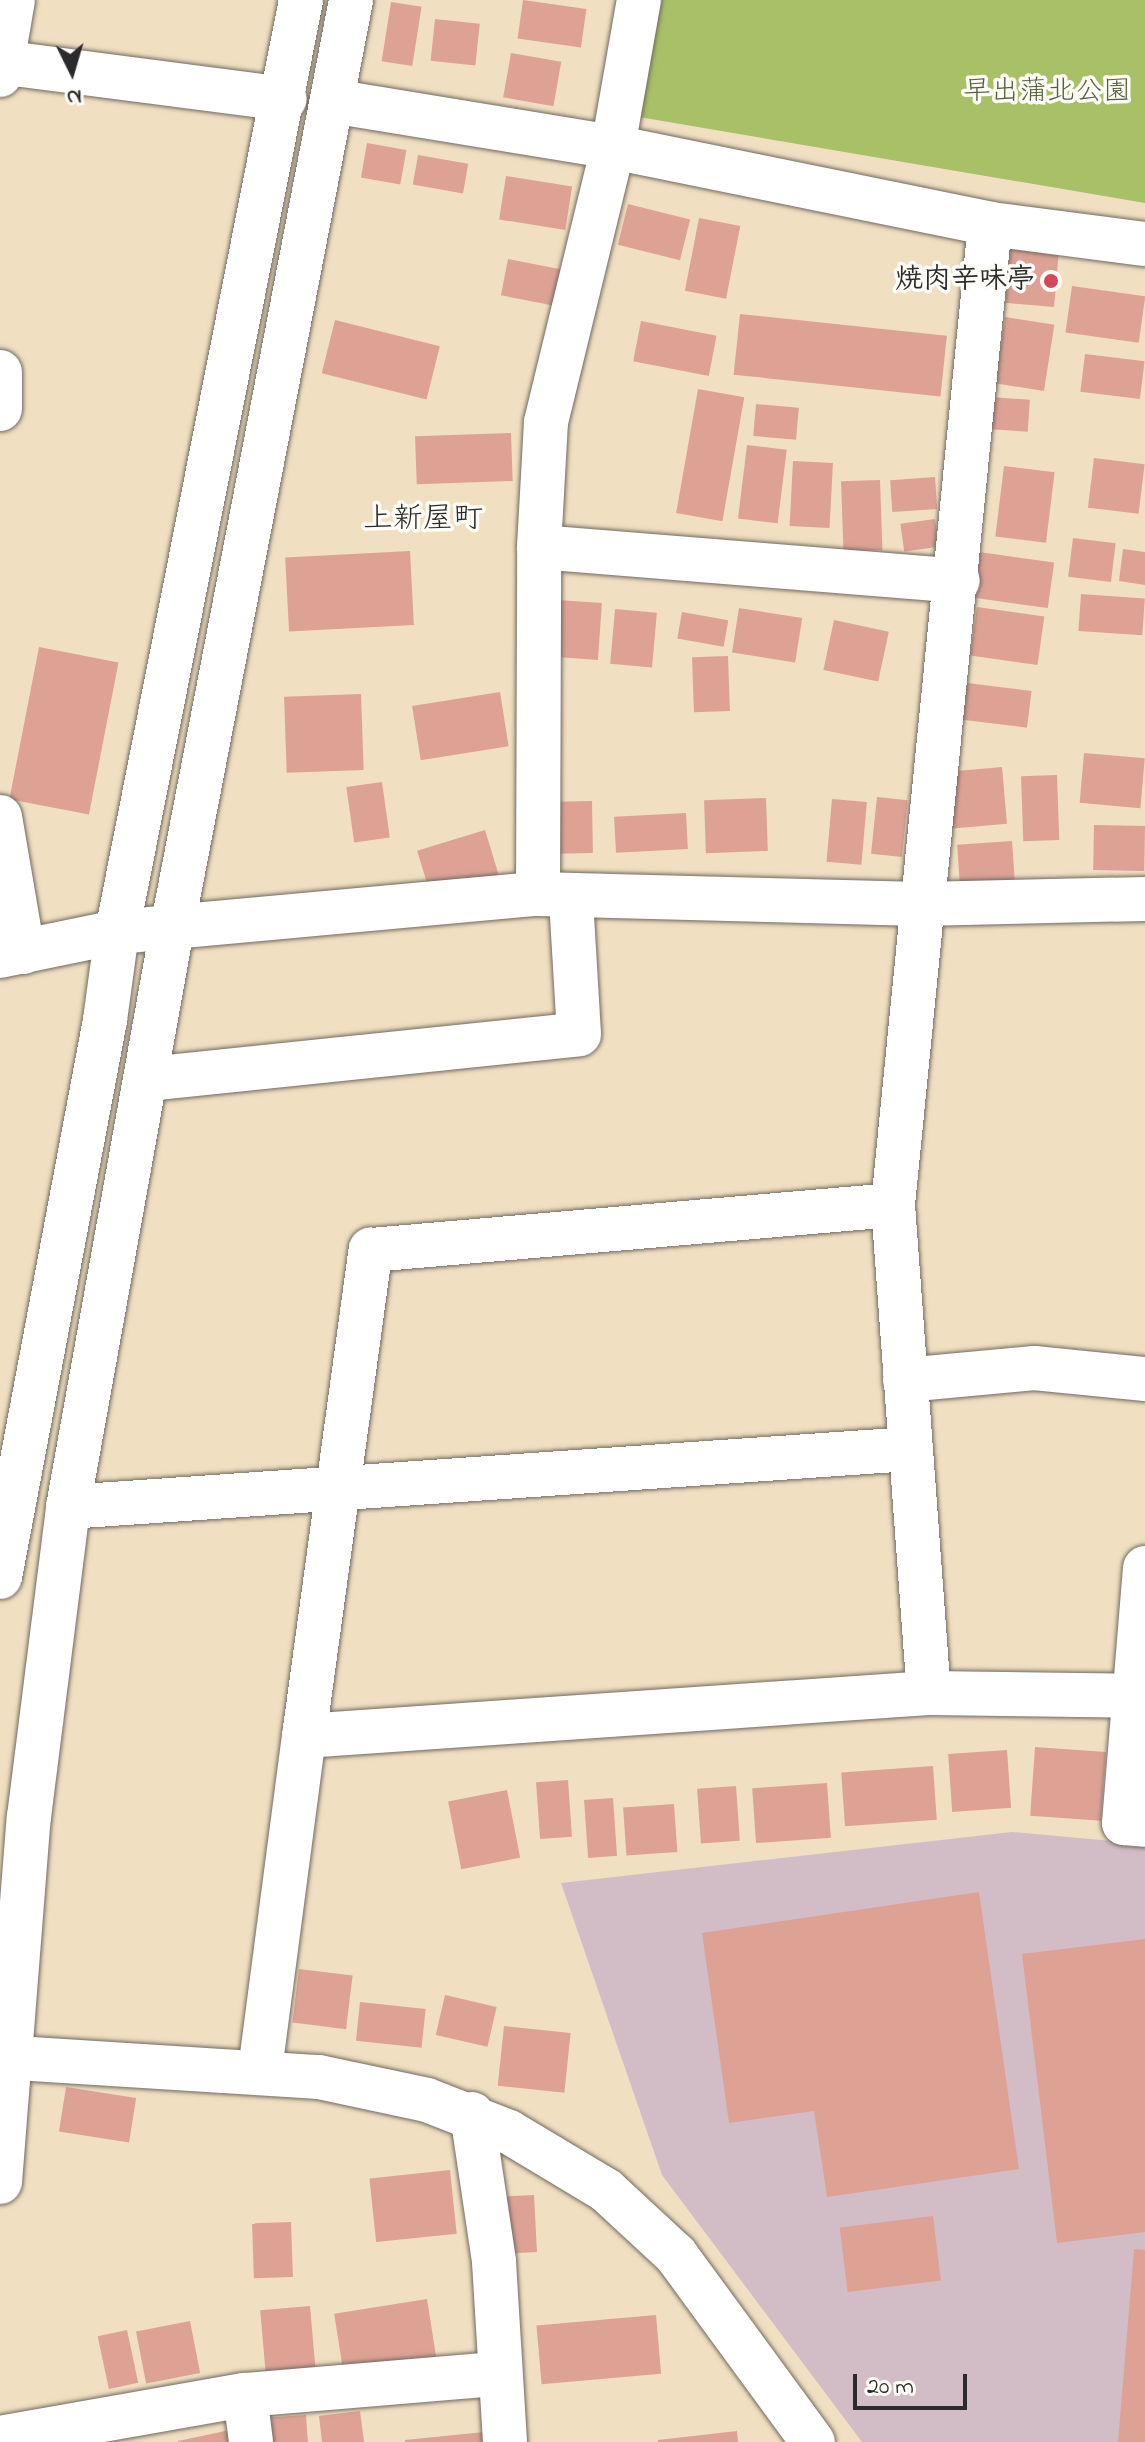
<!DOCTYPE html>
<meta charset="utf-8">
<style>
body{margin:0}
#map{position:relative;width:1145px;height:2442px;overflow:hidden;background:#f1dfc1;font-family:"Indie Flower","Klee One",sans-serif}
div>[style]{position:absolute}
.industrial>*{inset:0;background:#d2bdc6}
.green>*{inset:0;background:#a8c066}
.building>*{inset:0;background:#dea295;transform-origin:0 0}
.roads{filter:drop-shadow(0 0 2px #706a60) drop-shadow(0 0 2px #706a60)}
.minor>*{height:44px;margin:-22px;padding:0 22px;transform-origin:22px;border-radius:22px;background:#fff}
.tertiary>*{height:44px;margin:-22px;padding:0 22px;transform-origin:22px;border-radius:22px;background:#fff}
.dots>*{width:22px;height:22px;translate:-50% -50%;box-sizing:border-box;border:4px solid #fdfcf7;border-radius:50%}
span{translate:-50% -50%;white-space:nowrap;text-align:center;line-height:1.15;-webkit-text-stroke:7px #fdfcf7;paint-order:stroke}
.park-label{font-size:28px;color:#575f40}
.poi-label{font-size:28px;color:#2b2b2b;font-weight:700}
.right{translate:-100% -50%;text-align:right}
.neighbourhood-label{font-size:30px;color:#2b2b2b}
.north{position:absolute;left:32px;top:32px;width:80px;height:80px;-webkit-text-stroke:6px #fdfcf7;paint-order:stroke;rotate:175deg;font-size:22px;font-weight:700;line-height:32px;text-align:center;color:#2b2b2b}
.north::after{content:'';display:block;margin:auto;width:28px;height:36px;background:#2b2b2b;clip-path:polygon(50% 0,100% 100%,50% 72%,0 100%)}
.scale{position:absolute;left:853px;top:2374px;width:114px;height:36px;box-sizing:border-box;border:4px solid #2b2b2b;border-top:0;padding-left:10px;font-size:24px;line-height:28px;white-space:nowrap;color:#2b2b2b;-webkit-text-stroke:6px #fdfcf7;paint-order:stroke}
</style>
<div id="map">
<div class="industrial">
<div style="clip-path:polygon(1012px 1832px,1145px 1844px,1145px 2442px,862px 2442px,662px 2175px,561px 1883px)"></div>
</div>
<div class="green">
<div style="clip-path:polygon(662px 0,1145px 0,1145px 203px,639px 117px)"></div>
</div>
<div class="building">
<div style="left:523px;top:0;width:64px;height:39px;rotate:8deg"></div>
<div style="left:391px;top:2px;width:31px;height:60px;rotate:9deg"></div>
<div style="left:435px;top:19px;width:45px;height:42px;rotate:6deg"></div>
<div style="left:511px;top:53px;width:51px;height:45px;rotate:10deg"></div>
<div style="left:367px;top:143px;width:40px;height:35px;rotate:10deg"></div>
<div style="left:418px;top:155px;width:51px;height:30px;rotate:10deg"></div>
<div style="left:506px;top:176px;width:67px;height:44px;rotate:9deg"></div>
<div style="left:628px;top:204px;width:64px;height:42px;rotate:14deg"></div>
<div style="left:699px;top:218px;width:42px;height:74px;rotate:11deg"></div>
<div style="left:1010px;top:248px;width:49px;height:55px;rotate:5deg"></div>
<div style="left:508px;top:259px;width:56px;height:37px;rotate:11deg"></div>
<div style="left:1072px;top:286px;width:74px;height:47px;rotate:8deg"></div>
<div style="left:740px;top:314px;width:208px;height:61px;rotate:6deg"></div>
<div style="left:1005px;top:317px;width:50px;height:67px;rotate:9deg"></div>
<div style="left:335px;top:320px;width:108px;height:55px;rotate:14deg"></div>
<div style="left:641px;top:321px;width:77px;height:41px;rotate:11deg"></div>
<div style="left:1085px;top:354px;width:60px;height:38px;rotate:7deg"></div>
<div style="left:698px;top:389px;width:47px;height:126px;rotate:10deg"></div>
<div style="left:990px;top:397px;width:40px;height:32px;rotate:4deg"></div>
<div style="left:756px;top:404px;width:43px;height:32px;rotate:5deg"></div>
<div style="left:511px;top:433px;width:48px;height:96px;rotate:88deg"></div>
<div style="left:747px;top:445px;width:40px;height:74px;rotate:7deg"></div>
<div style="left:1094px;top:458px;width:51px;height:50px;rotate:7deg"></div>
<div style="left:793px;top:461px;width:40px;height:65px;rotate:3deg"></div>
<div style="left:1004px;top:466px;width:51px;height:71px;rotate:7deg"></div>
<div style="left:935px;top:477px;width:32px;height:45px;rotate:86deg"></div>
<div style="left:880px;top:480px;width:70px;height:39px;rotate:88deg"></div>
<div style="left:935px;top:519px;width:28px;height:35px;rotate:82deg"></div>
<div style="left:1073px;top:538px;width:43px;height:39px;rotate:7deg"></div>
<div style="clip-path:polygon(1123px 549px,1145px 552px,1145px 585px,1119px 581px)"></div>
<div style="left:410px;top:551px;width:74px;height:125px;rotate:87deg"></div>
<div style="left:972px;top:551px;width:83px;height:46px;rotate:8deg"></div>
<div style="left:1081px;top:594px;width:64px;height:37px;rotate:4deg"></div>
<div style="left:558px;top:600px;width:44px;height:57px;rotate:4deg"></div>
<div style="left:977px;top:607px;width:68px;height:49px;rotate:8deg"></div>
<div style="left:739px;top:608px;width:64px;height:45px;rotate:9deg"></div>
<div style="left:615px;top:609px;width:42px;height:55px;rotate:5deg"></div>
<div style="left:682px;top:612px;width:47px;height:27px;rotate:10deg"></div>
<div style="left:834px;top:620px;width:56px;height:51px;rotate:12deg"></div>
<div style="left:39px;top:647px;width:81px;height:155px;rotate:11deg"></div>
<div style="left:728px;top:656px;width:55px;height:36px;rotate:88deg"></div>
<div style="left:967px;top:683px;width:65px;height:37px;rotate:7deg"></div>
<div style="left:500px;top:692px;width:55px;height:89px;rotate:81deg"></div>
<div style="left:361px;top:694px;width:76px;height:77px;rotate:88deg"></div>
<div style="left:1084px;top:753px;width:61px;height:50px;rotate:5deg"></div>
<div style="left:1002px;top:767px;width:57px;height:54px;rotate:85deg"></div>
<div style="left:1057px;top:775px;width:65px;height:36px;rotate:88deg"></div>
<div style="left:382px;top:782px;width:56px;height:36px;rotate:82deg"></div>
<div style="left:877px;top:797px;width:31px;height:57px;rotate:6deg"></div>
<div style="left:766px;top:798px;width:53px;height:62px;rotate:88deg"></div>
<div style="left:832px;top:799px;width:35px;height:63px;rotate:5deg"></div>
<div style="left:592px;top:801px;width:52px;height:37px;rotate:89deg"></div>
<div style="left:686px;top:813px;width:36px;height:72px;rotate:87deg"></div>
<div style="left:1094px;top:825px;width:51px;height:45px;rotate:1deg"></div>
<div style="left:485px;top:830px;width:47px;height:71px;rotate:73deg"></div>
<div style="left:1012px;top:841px;width:42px;height:55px;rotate:86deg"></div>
<div style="left:1035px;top:1747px;width:71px;height:69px;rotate:4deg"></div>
<div style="left:1007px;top:1750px;width:58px;height:59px;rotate:86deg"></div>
<div style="left:933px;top:1766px;width:54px;height:92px;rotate:86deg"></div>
<div style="left:568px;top:1780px;width:57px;height:32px;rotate:86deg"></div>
<div style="left:827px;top:1783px;width:55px;height:75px;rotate:86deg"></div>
<div style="left:736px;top:1786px;width:55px;height:39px;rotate:86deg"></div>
<div style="left:507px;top:1790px;width:69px;height:60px;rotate:79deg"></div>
<div style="left:613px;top:1798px;width:58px;height:29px;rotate:86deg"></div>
<div style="left:674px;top:1804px;width:48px;height:51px;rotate:86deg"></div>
<div style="clip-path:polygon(979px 1892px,1019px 2169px,827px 2197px,814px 2111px,729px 2123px,702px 1933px)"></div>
<div style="clip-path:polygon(1145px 1939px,1145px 2232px,1057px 2243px,1022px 1954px)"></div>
<div style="left:299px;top:1969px;width:54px;height:54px;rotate:7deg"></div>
<div style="left:445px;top:1995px;width:53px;height:41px;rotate:13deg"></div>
<div style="left:360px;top:2002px;width:66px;height:39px;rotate:6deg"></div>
<div style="left:504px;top:2026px;width:67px;height:60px;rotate:6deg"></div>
<div style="left:66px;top:2087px;width:71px;height:45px;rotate:9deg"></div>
<div style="left:450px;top:2170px;width:64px;height:81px;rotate:84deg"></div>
<div style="left:534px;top:2195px;width:57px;height:36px;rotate:87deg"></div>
<div style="left:933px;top:2216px;width:65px;height:94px;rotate:83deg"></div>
<div style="left:291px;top:2222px;width:55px;height:39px;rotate:88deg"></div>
<div style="clip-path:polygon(1134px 2249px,1145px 2250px,1145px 2442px,1118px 2442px)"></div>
<div style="left:427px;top:2299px;width:61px;height:94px;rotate:81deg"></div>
<div style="left:310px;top:2306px;width:64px;height:50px;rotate:85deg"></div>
<div style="left:656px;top:2315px;width:59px;height:120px;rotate:85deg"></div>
<div style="left:190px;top:2321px;width:53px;height:55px;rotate:79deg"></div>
<div style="left:127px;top:2330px;width:54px;height:30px;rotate:78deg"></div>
<div style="clip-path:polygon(360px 2411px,364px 2442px,322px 2442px,319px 2416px)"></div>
<div style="left:306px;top:2415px;width:27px;height:39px;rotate:86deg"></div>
<div style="clip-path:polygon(230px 2430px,233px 2442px,178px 2442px,178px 2441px)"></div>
<div style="clip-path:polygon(737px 2431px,738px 2442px,658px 2442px,658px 2440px)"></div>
<div style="clip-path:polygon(484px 2432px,485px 2442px,405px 2442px,405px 2440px)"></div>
</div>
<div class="roads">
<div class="minor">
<div style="left:0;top:62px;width:287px;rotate:7.4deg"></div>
<div style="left:0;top:75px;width:76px;rotate:-80.2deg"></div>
<div style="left:332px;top:101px;width:285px;rotate:9.3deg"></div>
<div style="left:613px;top:147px;width:385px;rotate:11.5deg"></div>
<div style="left:990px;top:224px;width:986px;rotate:95.65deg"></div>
<div style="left:990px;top:224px;width:156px;rotate:7.4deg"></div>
<div style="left:0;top:372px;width:37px;rotate:90deg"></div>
<div style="left:539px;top:547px;width:420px;rotate:4.6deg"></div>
<div style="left:0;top:817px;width:137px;rotate:80.3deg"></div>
<div style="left:538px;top:894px;width:347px;rotate:-89.8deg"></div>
<div style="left:539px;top:547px;width:125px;rotate:-86.8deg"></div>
<div style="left:546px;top:422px;width:283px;rotate:-76.3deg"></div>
<div style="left:613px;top:147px;width:149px;rotate:-80deg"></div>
<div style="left:0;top:956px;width:119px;rotate:-11.6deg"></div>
<div style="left:117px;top:932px;width:423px;rotate:-5.2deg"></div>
<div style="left:538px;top:894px;width:383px;rotate:1.5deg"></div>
<div style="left:921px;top:904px;width:224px;rotate:-1.3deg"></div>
<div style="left:147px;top:1079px;width:434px;rotate:-5.9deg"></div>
<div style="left:579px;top:1034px;width:136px;rotate:-93.4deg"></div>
<div style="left:905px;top:1380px;width:130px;rotate:-5.3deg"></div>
<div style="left:1034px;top:1368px;width:112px;rotate:5.7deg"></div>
<div style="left:68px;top:1507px;width:844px;rotate:-3.94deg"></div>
<div style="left:1145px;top:1568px;width:256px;rotate:94.7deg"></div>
<div style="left:1124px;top:1823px;width:21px;rotate:5deg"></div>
<div style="left:304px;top:1736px;width:491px;rotate:-82.2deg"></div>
<div style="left:371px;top:1250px;width:524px;rotate:-4.93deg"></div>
<div style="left:893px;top:1205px;width:489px;rotate:85.8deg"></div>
<div style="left:260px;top:2070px;width:337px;rotate:-82.5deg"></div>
<div style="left:304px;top:1736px;width:626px;rotate:-3.94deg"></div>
<div style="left:929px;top:1693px;width:205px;rotate:0.8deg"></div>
<div style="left:472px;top:2114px;width:150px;rotate:81.5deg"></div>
<div style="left:494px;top:2262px;width:180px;rotate:86.5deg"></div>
<div style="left:245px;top:2395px;width:47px;rotate:82.7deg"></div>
<div style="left:0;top:2438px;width:249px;rotate:-10deg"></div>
<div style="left:245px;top:2395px;width:253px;rotate:-4.8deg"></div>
</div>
<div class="tertiary">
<div style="left:0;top:1577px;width:567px;rotate:-79.32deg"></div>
<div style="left:105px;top:1020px;width:89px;rotate:-82.2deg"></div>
<div style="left:117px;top:932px;width:950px;rotate:-78.83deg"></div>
<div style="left:0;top:2057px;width:320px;rotate:3.6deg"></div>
<div style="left:319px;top:2077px;width:110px;rotate:12deg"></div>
<div style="left:427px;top:2100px;width:88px;rotate:21.3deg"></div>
<div style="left:509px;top:2132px;width:114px;rotate:31deg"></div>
<div style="left:607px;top:2191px;width:94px;rotate:42.8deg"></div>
<div style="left:676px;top:2255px;width:232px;rotate:53.8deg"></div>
<div style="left:0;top:2182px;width:366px;rotate:-85.5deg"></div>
<div style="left:29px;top:1817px;width:312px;rotate:-82.8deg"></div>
<div style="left:68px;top:1507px;width:587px;rotate:-79.8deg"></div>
<div style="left:172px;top:929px;width:946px;rotate:-79.09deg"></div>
</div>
</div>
<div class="dots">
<div style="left:1051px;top:281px;background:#d1495b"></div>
</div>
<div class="park-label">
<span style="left:1047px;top:93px">早出蒲北公園</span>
</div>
<div class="poi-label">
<span class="right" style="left:1035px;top:281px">焼肉辛味亭</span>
</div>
<div class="neighbourhood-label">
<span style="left:423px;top:520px">上新屋町</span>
</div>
<div class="north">N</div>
<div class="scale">20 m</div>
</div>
